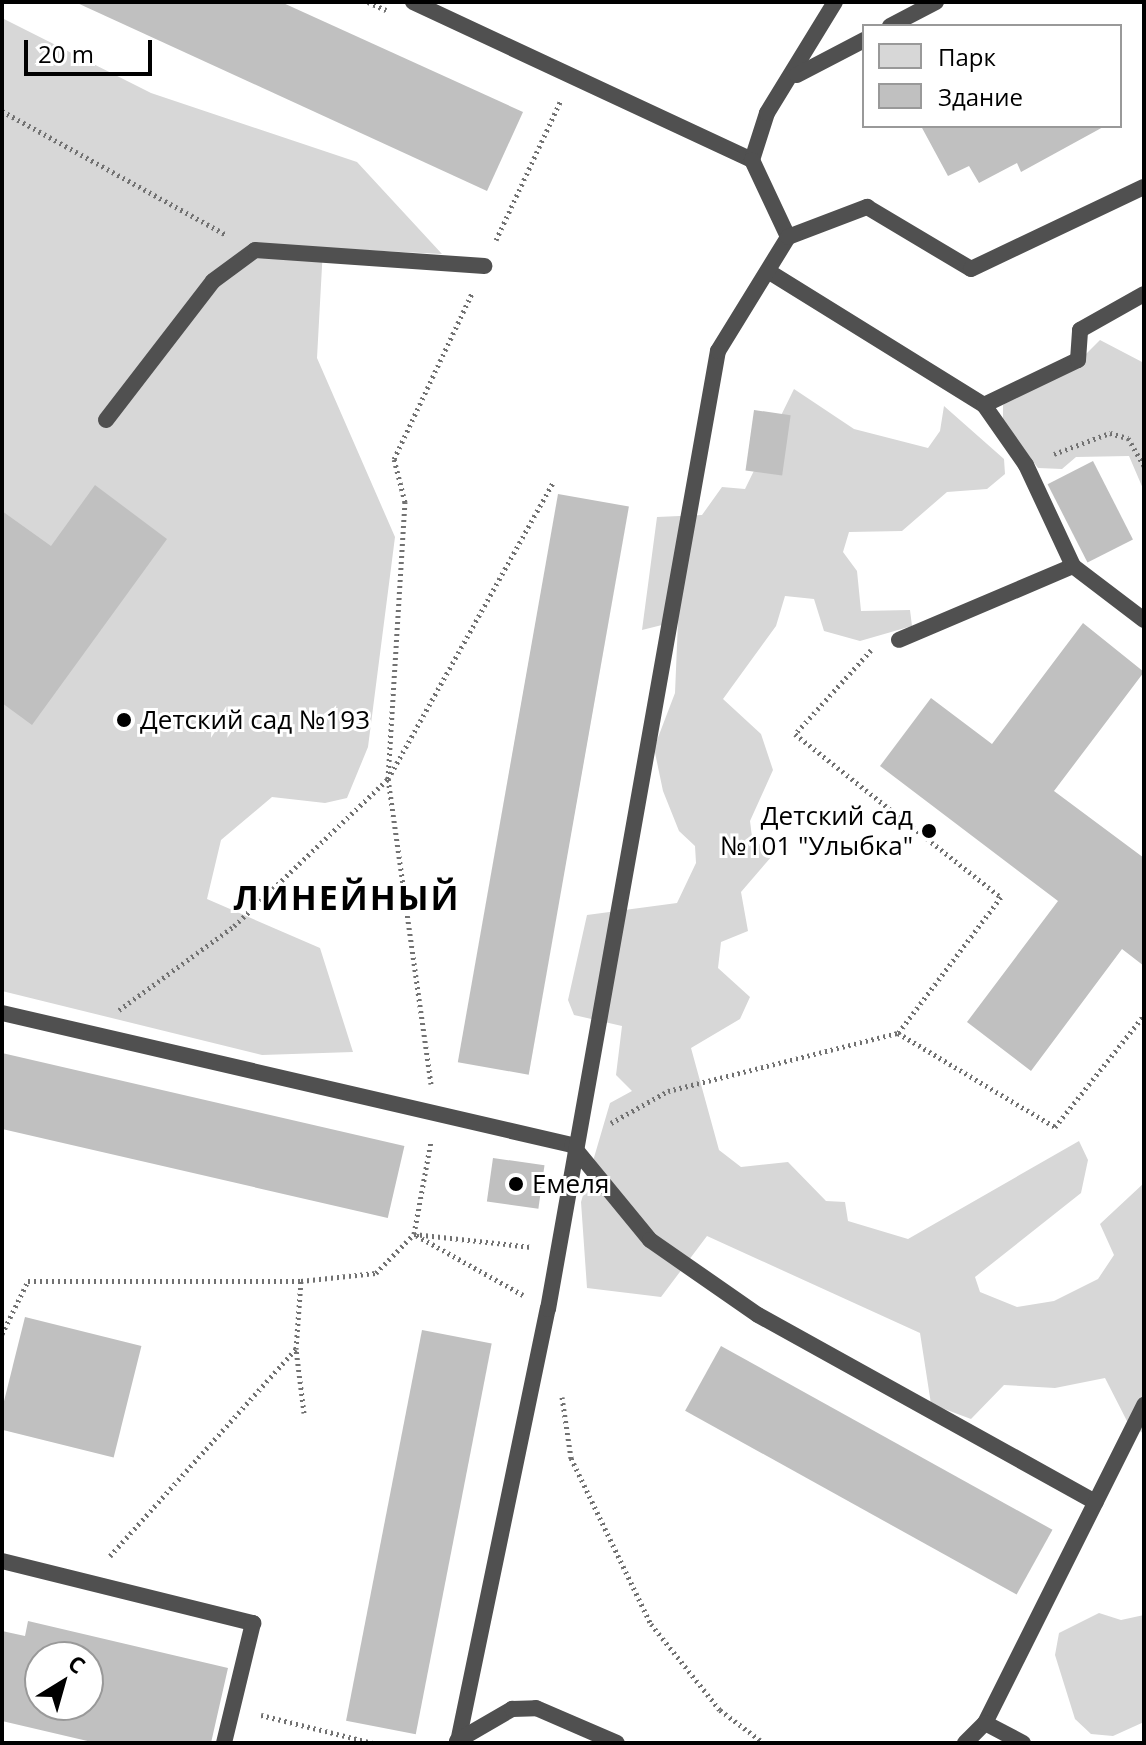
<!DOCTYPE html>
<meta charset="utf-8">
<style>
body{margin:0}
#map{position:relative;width:1146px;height:1745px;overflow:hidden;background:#fff;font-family:"Open Sans",sans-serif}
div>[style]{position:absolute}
.green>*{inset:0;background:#d7d7d7}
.building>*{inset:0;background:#c0c0c0;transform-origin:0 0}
.path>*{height:5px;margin-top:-2.5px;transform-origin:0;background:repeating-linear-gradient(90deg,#727272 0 2px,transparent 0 6px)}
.service>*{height:16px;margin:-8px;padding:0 8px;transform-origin:8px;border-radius:8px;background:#505050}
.dots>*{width:22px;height:22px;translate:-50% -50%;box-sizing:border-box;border:4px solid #fff;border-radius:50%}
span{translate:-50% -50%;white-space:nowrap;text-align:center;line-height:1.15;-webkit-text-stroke:6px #fff;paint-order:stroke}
.poi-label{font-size:26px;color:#000}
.left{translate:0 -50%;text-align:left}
.right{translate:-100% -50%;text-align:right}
.district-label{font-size:34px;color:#000;font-weight:700;letter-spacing:2px}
.frame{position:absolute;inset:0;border:4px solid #000;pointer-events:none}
.legend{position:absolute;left:862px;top:24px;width:260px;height:104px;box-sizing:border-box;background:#fff;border:2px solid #999;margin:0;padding:10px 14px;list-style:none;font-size:24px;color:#000}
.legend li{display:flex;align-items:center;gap:16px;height:40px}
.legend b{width:40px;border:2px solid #999}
.north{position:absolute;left:24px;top:1641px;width:80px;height:80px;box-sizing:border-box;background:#fff;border:2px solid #999;border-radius:50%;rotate:37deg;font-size:22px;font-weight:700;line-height:32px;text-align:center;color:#000}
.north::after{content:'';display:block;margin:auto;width:28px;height:36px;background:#000;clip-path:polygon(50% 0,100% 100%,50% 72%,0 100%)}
.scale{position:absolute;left:24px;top:40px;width:128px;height:36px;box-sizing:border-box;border:4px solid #000;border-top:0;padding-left:10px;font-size:24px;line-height:28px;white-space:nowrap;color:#000;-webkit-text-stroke:6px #fff;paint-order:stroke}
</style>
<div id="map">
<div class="green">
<div style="clip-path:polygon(2px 18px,151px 93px,357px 162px,442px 254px,323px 248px,317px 358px,395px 537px,368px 747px,347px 798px,325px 803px,272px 797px,221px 840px,207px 899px,320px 948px,353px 1052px,262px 1055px,2px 991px)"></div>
<div style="clip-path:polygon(1100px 340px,1144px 363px,1144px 491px,1129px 456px,1076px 457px,1062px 469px,1038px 468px,1003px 422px,1003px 405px,1030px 383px,1072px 368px)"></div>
<div style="clip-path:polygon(794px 389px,854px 429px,928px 448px,940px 431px,944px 406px,1004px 459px,1005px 474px,987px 489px,947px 492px,902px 531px,849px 532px,843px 552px,857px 571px,861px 611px,910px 610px,912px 626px,860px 641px,824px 631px,814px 599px,785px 596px,776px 626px,723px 699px,761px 734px,773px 770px,750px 821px,752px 837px,772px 856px,741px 892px,748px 931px,721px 942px,718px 968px,750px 997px,740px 1019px,691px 1048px,719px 1150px,741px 1167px,788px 1162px,826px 1201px,845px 1202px,848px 1221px,908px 1239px,1079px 1141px,1088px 1160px,1081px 1193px,975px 1277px,980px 1292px,1017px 1307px,1054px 1301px,1098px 1279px,1114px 1255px,1100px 1224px,1144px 1183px,1144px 1434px,1128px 1423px,1105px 1378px,1055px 1388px,1004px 1385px,971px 1419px,931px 1404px,920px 1333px,707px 1236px,661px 1297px,587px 1288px,581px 1202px,610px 1103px,632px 1091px,616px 1075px,622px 1026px,574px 1015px,568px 1000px,587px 915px,677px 903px,696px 863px,695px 846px,679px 831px,663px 791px,654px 748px,675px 693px,678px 621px,642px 630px,657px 517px,702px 515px,722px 487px,745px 489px)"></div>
<div style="clip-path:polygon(1099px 1613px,1121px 1620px,1144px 1615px,1144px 1722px,1113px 1736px,1091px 1734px,1075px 1719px,1055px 1655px,1059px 1633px)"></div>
</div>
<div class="building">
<div style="clip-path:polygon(75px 2px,281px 2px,523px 112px,487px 191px)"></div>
<div style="clip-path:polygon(921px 126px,1105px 126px,1021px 172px,1017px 163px,979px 183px,969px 166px,948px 176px)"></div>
<div style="left:754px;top:410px;width:37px;height:61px;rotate:8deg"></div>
<div style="left:1093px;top:461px;width:88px;height:51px;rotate:63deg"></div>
<div style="clip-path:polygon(95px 485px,167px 539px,32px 725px,2px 703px,2px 511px,51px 546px)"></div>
<div style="left:558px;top:494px;width:72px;height:577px;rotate:10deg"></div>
<div style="clip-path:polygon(1083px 623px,1144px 672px,1054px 791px,1144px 858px,1144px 966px,1122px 949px,1031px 1071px,967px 1022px,1058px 901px,880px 766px,931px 698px,992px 744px)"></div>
<div style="left:2px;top:1053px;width:413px;height:74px;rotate:13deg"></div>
<div style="left:493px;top:1158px;width:52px;height:44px;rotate:8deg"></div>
<div style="left:25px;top:1317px;width:120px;height:115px;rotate:14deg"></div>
<div style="left:422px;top:1330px;width:71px;height:398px;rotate:11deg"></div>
<div style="left:721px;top:1346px;width:379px;height:74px;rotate:29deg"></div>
<div style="clip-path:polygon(evenodd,28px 1621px,228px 1668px,211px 1743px,96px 1743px,2px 1721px,2px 1631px,25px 1636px,28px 1621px,40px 1657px,88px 1657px,88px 1705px,40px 1705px,40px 1657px)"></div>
</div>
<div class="path">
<div style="left:368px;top:2px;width:20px;rotate:24deg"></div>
<div style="left:2px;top:111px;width:255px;rotate:28.9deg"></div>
<div style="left:496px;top:240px;width:154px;rotate:-65.1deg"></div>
<div style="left:1054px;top:454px;width:60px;rotate:-20.6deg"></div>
<div style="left:1110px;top:433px;width:19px;rotate:16deg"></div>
<div style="left:1128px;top:438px;width:32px;rotate:60deg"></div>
<div style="left:871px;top:650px;width:113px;rotate:132.1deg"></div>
<div style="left:795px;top:734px;width:263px;rotate:38.4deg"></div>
<div style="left:1001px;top:897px;width:171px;rotate:127.1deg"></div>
<div style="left:119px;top:1010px;width:142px;rotate:-36.1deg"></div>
<div style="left:234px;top:926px;width:213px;rotate:-43.7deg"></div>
<div style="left:388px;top:779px;width:340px;rotate:-60.9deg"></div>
<div style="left:431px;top:1084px;width:308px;rotate:-98deg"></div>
<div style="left:388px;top:779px;width:278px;rotate:-86.5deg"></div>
<div style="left:405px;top:502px;width:44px;rotate:-104.3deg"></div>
<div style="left:394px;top:459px;width:183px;rotate:-64.8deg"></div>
<div style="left:611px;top:1123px;width:65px;rotate:-29.3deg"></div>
<div style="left:668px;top:1091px;width:237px;rotate:-14.2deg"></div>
<div style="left:898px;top:1033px;width:183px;rotate:30.9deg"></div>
<div style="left:1055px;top:1127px;width:143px;rotate:-51.5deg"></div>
<div style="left:523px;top:1295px;width:125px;rotate:-150.8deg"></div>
<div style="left:414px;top:1234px;width:118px;rotate:6.3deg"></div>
<div style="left:2px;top:1334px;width:59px;rotate:-63.9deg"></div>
<div style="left:28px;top:1281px;width:273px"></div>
<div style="left:562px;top:1397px;width:62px;rotate:81.6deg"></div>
<div style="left:571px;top:1458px;width:184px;rotate:64.3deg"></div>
<div style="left:651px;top:1624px;width:110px;rotate:51.3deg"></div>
<div style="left:720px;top:1710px;width:55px;rotate:36.9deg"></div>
<div style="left:304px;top:1413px;width:64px;rotate:-97.1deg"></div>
<div style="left:296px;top:1349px;width:68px;rotate:-85.8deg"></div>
<div style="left:301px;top:1281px;width:75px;rotate:-6.1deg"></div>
<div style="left:376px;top:1273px;width:54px;rotate:-45.7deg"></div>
<div style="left:414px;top:1234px;width:95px;rotate:-79.6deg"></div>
<div style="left:110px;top:1556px;width:278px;rotate:-48.1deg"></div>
<div style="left:261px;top:1715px;width:115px;rotate:14deg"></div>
</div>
<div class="service">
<div style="left:413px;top:2px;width:374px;rotate:25deg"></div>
<div style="left:752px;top:160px;width:49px;rotate:-72.3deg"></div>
<div style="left:767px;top:113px;width:130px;rotate:-58.5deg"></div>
<div style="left:890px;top:26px;width:52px;rotate:-27.6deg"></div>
<div style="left:797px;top:75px;width:76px;rotate:-27.6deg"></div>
<div style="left:752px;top:160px;width:85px;rotate:64.9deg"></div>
<div style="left:771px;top:273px;width:251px;rotate:31.8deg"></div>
<div style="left:984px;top:405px;width:73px;rotate:55deg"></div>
<div style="left:1026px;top:465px;width:111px;rotate:65deg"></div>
<div style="left:1073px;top:566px;width:189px;rotate:157deg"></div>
<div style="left:984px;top:405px;width:104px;rotate:-25.6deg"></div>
<div style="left:1078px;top:360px;width:30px;rotate:-86deg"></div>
<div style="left:1080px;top:330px;width:73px;rotate:-29.4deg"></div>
<div style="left:106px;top:420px;width:175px;rotate:-52.4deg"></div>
<div style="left:213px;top:281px;width:52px;rotate:-36.4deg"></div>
<div style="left:255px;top:250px;width:230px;rotate:4deg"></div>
<div style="left:1073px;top:566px;width:89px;rotate:37.3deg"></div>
<div style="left:2px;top:1013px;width:585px;rotate:13.04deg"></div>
<div style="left:572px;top:1145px;width:123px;rotate:50.6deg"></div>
<div style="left:650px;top:1240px;width:131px;rotate:34.8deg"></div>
<div style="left:758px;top:1315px;width:386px;rotate:29deg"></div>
<div style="left:2px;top:1561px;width:259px;rotate:13.9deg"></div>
<div style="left:253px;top:1623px;width:123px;rotate:103.6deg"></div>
<div style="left:985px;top:1723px;width:356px;rotate:-63.4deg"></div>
<div style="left:459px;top:1737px;width:437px;rotate:-78.3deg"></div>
<div style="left:548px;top:1309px;width:973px;rotate:-79.94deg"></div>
<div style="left:718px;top:351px;width:134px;rotate:-58.4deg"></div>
<div style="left:788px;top:237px;width:85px;rotate:-20.8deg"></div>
<div style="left:867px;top:207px;width:121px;rotate:30.8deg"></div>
<div style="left:971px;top:269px;width:191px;rotate:-25.4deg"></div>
<div style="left:457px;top:1741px;width:64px;rotate:-30.2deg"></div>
<div style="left:512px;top:1709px;width:24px;rotate:-2deg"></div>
<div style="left:536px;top:1708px;width:88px;rotate:23.4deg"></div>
<div style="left:965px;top:1743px;width:28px;rotate:-45deg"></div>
<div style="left:985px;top:1723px;width:43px;rotate:27.8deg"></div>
</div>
<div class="dots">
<div style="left:124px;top:720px;background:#000"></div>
<div style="left:929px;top:831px;background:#000"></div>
<div style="left:516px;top:1184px;background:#000"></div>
</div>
<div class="poi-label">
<span class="left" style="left:140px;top:720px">Детский сад №193</span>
<span class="right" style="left:913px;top:831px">Детский сад<br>№101 "Улыбка"</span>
<span class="left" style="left:532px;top:1184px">Емеля</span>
</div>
<div class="district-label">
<span style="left:347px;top:898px">ЛИНЕЙНЫЙ</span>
</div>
<div class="frame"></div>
<ul class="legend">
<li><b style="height:22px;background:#d7d7d7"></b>Парк</li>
<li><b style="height:22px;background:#c0c0c0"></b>Здание</li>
</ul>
<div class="north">С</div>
<div class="scale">20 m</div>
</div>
